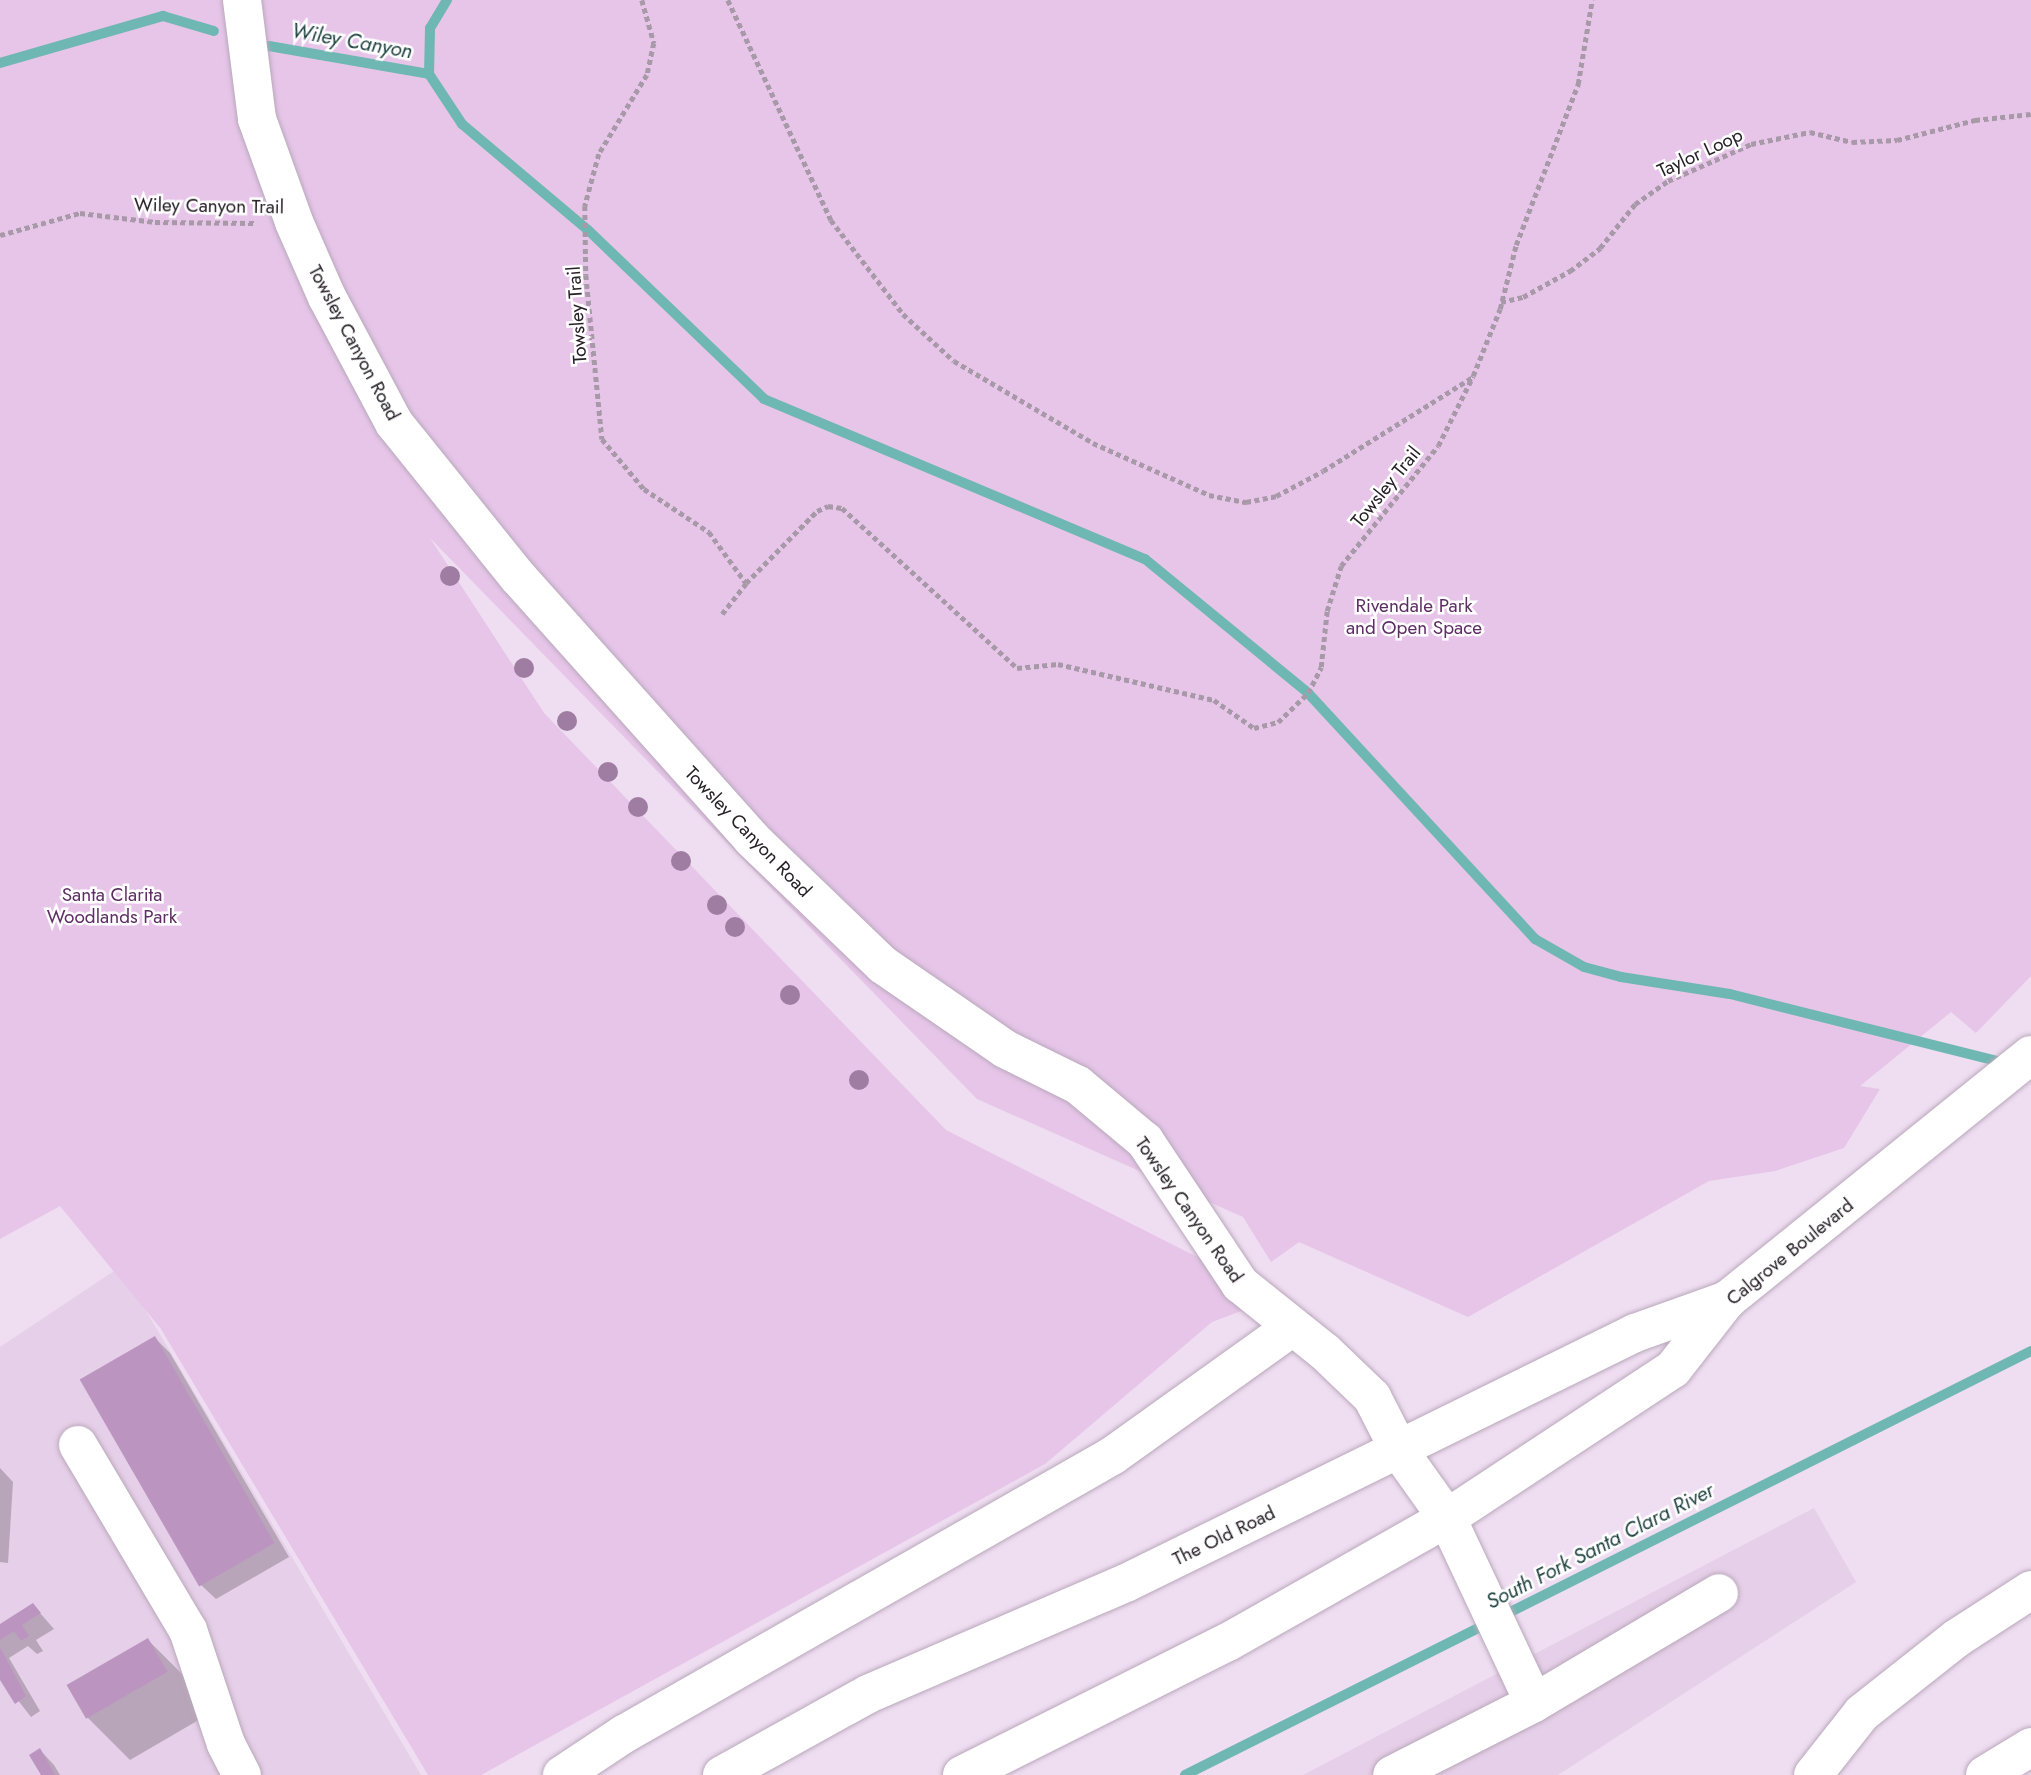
<!DOCTYPE html>
<style>
body{margin:0}
#map{position:relative;width:2031px;height:1775px;overflow:hidden;background:#efddf1;font-family:Jost,sans-serif}
div>[style]{position:absolute}
.built>*{inset:0;background:#e6cfe8}
.green>*{inset:0;background:#e6c5e9}
.shadow>*{inset:0;background:#0003}
.stream>*{height:10px;margin:-5px;padding:0 5px;transform-origin:5px;border-radius:5px;background:#6eb7b2}
.building>*{inset:0;background:#bb95c0;transform-origin:0 0}
.path>*{height:4.5px;margin-top:-2.25px;transform-origin:0;background:repeating-linear-gradient(90deg,#a899a9 0 5px,transparent 0 8.5px)}
.roads{filter:drop-shadow(0 0 2px #b9a8bb) drop-shadow(0 0 2px #b9a8bb)}
.minor>*{height:38px;margin:-19px;padding:0 19px;transform-origin:19px;border-radius:19px;background:#fff}
.major>*{height:38px;margin:-19px;padding:0 19px;transform-origin:19px;border-radius:19px;background:#fff}
.highway>*{height:38px;margin:-19px;padding:0 19px;transform-origin:19px;border-radius:19px;background:#fff}
.trees>*{width:20px;height:20px;margin:-10px;border-radius:50%;background:#9f7da3}
span{translate:-50% -50%;white-space:nowrap;text-align:center;line-height:1.15;-webkit-text-stroke:5px #fff;paint-order:stroke}
.street-label{font-size:19px;color:#272027}
.park-label{font-size:19px;color:#5d2e64}
.water-label{font-size:21px;color:#1c3f3d;font-style:italic}
</style>
<div id="map">
<div class="built">
<div style="clip-path:polygon(120px 1267px,421px 1775px,0 1775px,0 1347px)"></div>
<div style="clip-path:polygon(1814px 1508px,1856px 1582px,1558px 1775px,1303px 1775px)"></div>
</div>
<div class="green">
<div style="clip-path:polygon(0 0,2031px 0,2031px 976px,1976px 1033px,1951px 1012px,1860px 1086px,1880px 1089px,1844px 1148px,1775px 1171px,1709px 1181px,1468px 1317px,1299px 1242px,1271px 1262px,1243px 1217px,977px 1099px,430px 538px,544px 713px,946px 1130px,1314px 1316px,1277px 1307px,1249px 1308px,1212px 1322px,1045px 1464px,481px 1775px,428px 1775px,161px 1329px,60px 1206px,0 1239px)"></div>
</div>
<div class="shadow">
<div style="clip-path:polygon(155px 1338px,170px 1353px,289px 1557px,216px 1599px,201px 1585px)"></div>
<div style="clip-path:polygon(0 1468px,13px 1482px,8px 1563px,0 1562px)"></div>
<div style="clip-path:polygon(33px 1605px,54px 1629px,36px 1640px,43px 1651px,37px 1654px,28px 1646px,9px 1658px,40px 1711px,31px 1717px,0 1677px,0 1626px)"></div>
<div style="clip-path:polygon(148px 1640px,190px 1682px,209px 1714px,130px 1760px,88px 1718px,69px 1686px)"></div>
<div style="clip-path:polygon(40px 1750px,54px 1765px,60px 1775px,43px 1775px)"></div>
</div>
<div class="stream">
<div style="left:447px;top:0;width:33px;rotate:121deg"></div>
<div style="left:430px;top:28px;width:46px;rotate:91.2deg"></div>
<div style="left:429px;top:74px;width:60px;rotate:56.6deg"></div>
<div style="left:462px;top:124px;width:165px;rotate:40.1deg"></div>
<div style="left:588px;top:230px;width:244px;rotate:43.8deg"></div>
<div style="left:764px;top:399px;width:413px;rotate:22.8deg"></div>
<div style="left:1145px;top:559px;width:211px;rotate:39.4deg"></div>
<div style="left:1308px;top:693px;width:335px;rotate:47.3deg"></div>
<div style="left:1535px;top:939px;width:56px;rotate:29.7deg"></div>
<div style="left:1584px;top:967px;width:38px;rotate:15deg"></div>
<div style="left:1621px;top:977px;width:110px;rotate:8.9deg"></div>
<div style="left:1730px;top:994px;width:283px;rotate:14.1deg"></div>
<div style="left:269px;top:46px;width:162px;rotate:9.9deg"></div>
<div style="left:0;top:63px;width:170px;rotate:-16.1deg"></div>
<div style="left:163px;top:16px;width:53px;rotate:16.4deg"></div>
<div style="left:1185px;top:1775px;width:946px;rotate:-26.62deg"></div>
</div>
<div class="building">
<div style="left:155px;top:1336px;width:239px;height:87px;rotate:60deg"></div>
<div style="clip-path:polygon(33px 1603px,41px 1613px,22px 1625px,29px 1636px,21px 1641px,14px 1631px,0 1640px,0 1624px)"></div>
<div style="left:148px;top:1638px;width:39px;height:94px;rotate:60deg"></div>
<div style="clip-path:polygon(0 1647px,26px 1696px,15px 1704px,0 1680px)"></div>
<div style="clip-path:polygon(40px 1748px,55px 1775px,41px 1775px,29px 1755px)"></div>
</div>
<div class="path">
<div style="left:642px;top:0;width:45px;rotate:74.4deg"></div>
<div style="left:654px;top:43px;width:33px;rotate:102deg"></div>
<div style="left:647px;top:75px;width:92px;rotate:121.3deg"></div>
<div style="left:599px;top:154px;width:54px;rotate:105.1deg"></div>
<div style="left:585px;top:206px;width:69px;rotate:89.2deg"></div>
<div style="left:586px;top:275px;width:165px;rotate:84.4deg"></div>
<div style="left:602px;top:439px;width:65px;rotate:50deg"></div>
<div style="left:644px;top:489px;width:78px;rotate:33.5deg"></div>
<div style="left:709px;top:532px;width:63px;rotate:54deg"></div>
<div style="left:728px;top:0;width:243px;rotate:64.9deg"></div>
<div style="left:831px;top:220px;width:118px;rotate:52.5deg"></div>
<div style="left:903px;top:314px;width:69px;rotate:42.7deg"></div>
<div style="left:954px;top:361px;width:161px;rotate:30.5deg"></div>
<div style="left:1093px;top:443px;width:127px;rotate:24.1deg"></div>
<div style="left:1209px;top:495px;width:38px;rotate:11deg"></div>
<div style="left:1246px;top:502px;width:31px;rotate:-11deg"></div>
<div style="left:1276px;top:496px;width:53px;rotate:-28deg"></div>
<div style="left:1323px;top:471px;width:177px;rotate:-32.1deg"></div>
<div style="left:0;top:235px;width:83px;rotate:-15.4deg"></div>
<div style="left:80px;top:213px;width:76px;rotate:6.8deg"></div>
<div style="left:155px;top:222px;width:99px;rotate:0.6deg"></div>
<div style="left:1501px;top:302px;width:23px;rotate:-13deg"></div>
<div style="left:1523px;top:297px;width:54px;rotate:-29deg"></div>
<div style="left:1570px;top:271px;width:38px;rotate:-37deg"></div>
<div style="left:1600px;top:248px;width:56px;rotate:-51.5deg"></div>
<div style="left:1635px;top:204px;width:40px;rotate:-34.9deg"></div>
<div style="left:1668px;top:181px;width:91px;rotate:-24deg"></div>
<div style="left:1751px;top:144px;width:60px;rotate:-11.5deg"></div>
<div style="left:1810px;top:132px;width:43px;rotate:13.4deg"></div>
<div style="left:1852px;top:142px;width:45px;rotate:-2.5deg"></div>
<div style="left:1897px;top:140px;width:81px;rotate:-14.4deg"></div>
<div style="left:1975px;top:120px;width:56px;rotate:-6.1deg"></div>
<div style="left:722px;top:614px;width:39px;rotate:-52deg"></div>
<div style="left:746px;top:583px;width:101px;rotate:-45.4deg"></div>
<div style="left:817px;top:511px;width:12px;rotate:-24deg"></div>
<div style="left:828px;top:506px;width:14px;rotate:8deg"></div>
<div style="left:842px;top:508px;width:237px;rotate:42.4deg"></div>
<div style="left:1017px;top:668px;width:41px;rotate:-5.6deg"></div>
<div style="left:1058px;top:664px;width:160px;rotate:13deg"></div>
<div style="left:1214px;top:700px;width:49px;rotate:35deg"></div>
<div style="left:1254px;top:728px;width:25px;rotate:-14deg"></div>
<div style="left:1278px;top:722px;width:42px;rotate:-44deg"></div>
<div style="left:1308px;top:693px;width:29px;rotate:-63deg"></div>
<div style="left:1321px;top:667px;width:56px;rotate:-83.9deg"></div>
<div style="left:1327px;top:611px;width:47px;rotate:-72.7deg"></div>
<div style="left:1341px;top:566px;width:154px;rotate:-51.1deg"></div>
<div style="left:1438px;top:446px;width:78px;rotate:-63.4deg"></div>
<div style="left:1473px;top:376px;width:72px;rotate:-68.1deg"></div>
<div style="left:1500px;top:309px;width:66px;rotate:-76deg"></div>
<div style="left:1516px;top:245px;width:173px;rotate:-68.9deg"></div>
<div style="left:1578px;top:84px;width:85px;rotate:-80.5deg"></div>
</div>
<div class="roads">
<div class="minor">
<div style="left:242px;top:0;width:120px;rotate:82.8deg"></div>
<div style="left:257px;top:119px;width:109px;rotate:70.2deg"></div>
<div style="left:294px;top:222px;width:82px;rotate:66.3deg"></div>
<div style="left:327px;top:297px;width:143px;rotate:62deg"></div>
<div style="left:394px;top:423px;width:198px;rotate:51.2deg"></div>
<div style="left:518px;top:577px;width:351px;rotate:48.2deg"></div>
<div style="left:752px;top:839px;width:182px;rotate:43.9deg"></div>
<div style="left:883px;top:965px;width:148px;rotate:34.5deg"></div>
<div style="left:1005px;top:1049px;width:81px;rotate:26.3deg"></div>
<div style="left:1078px;top:1085px;width:87px;rotate:39.9deg"></div>
<div style="left:1145px;top:1141px;width:172px;rotate:56.4deg"></div>
<div style="left:1240px;top:1284px;width:109px;rotate:38.7deg"></div>
<div style="left:1325px;top:1352px;width:65px;rotate:43.8deg"></div>
<div style="left:1372px;top:1397px;width:62px;rotate:63deg"></div>
<div style="left:1400px;top:1452px;width:81px;rotate:54.5deg"></div>
<div style="left:1447px;top:1518px;width:204px;rotate:64.8deg"></div>
<div style="left:1534px;top:1703px;width:159px;rotate:153.1deg"></div>
<div style="left:78px;top:1445px;width:215px;rotate:59.3deg"></div>
<div style="left:188px;top:1630px;width:120px;rotate:71.6deg"></div>
<div style="left:226px;top:1744px;width:35px;rotate:63deg"></div>
<div style="left:1534px;top:1703px;width:215px;rotate:-30.7deg"></div>
<div style="left:562px;top:1775px;width:74px;rotate:-33.5deg"></div>
<div style="left:624px;top:1734px;width:562px;rotate:-29.67deg"></div>
<div style="left:1112px;top:1456px;width:220px;rotate:-35.6deg"></div>
</div>
<div class="major">
<div style="left:722px;top:1775px;width:167px;rotate:-29deg"></div>
<div style="left:868px;top:1694px;width:281px;rotate:-23.3deg"></div>
<div style="left:1126px;top:1583px;width:567px;rotate:-26.16deg"></div>
<div style="left:1635px;top:1333px;width:98px;rotate:-19.7deg"></div>
<div style="left:962px;top:1775px;width:297px;rotate:-26.6deg"></div>
<div style="left:1228px;top:1642px;width:252px;rotate:-29.5deg"></div>
<div style="left:1447px;top:1518px;width:271px;rotate:-33.4deg"></div>
<div style="left:1673px;top:1369px;width:88px;rotate:-52deg"></div>
<div style="left:1727px;top:1300px;width:390px;rotate:-38.9deg"></div>
</div>
<div class="highway">
<div style="left:1813px;top:1775px;width:79px;rotate:-51.7deg"></div>
<div style="left:1862px;top:1713px;width:121px;rotate:-38.3deg"></div>
<div style="left:1957px;top:1638px;width:88px;rotate:-33deg"></div>
<div style="left:1985px;top:1775px;width:54px;rotate:-31.3deg"></div>
</div>
</div>
<div class="trees">
<div style="left:450px;top:576px"></div>
<div style="left:524px;top:668px"></div>
<div style="left:567px;top:721px"></div>
<div style="left:608px;top:772px"></div>
<div style="left:638px;top:807px"></div>
<div style="left:681px;top:861px"></div>
<div style="left:717px;top:905px"></div>
<div style="left:735px;top:927px"></div>
<div style="left:790px;top:995px"></div>
<div style="left:859px;top:1080px"></div>
</div>
<div class="street-label">
<span style="left:1700px;top:153px;rotate:-25deg">Taylor Loop</span>
<span style="left:209px;top:206px;rotate:1deg">Wiley Canyon Trail</span>
<span style="left:577px;top:315px;rotate:-94deg">Towsley Trail</span>
<span style="left:354px;top:343px;rotate:62deg">Towsley Canyon Road</span>
<span style="left:1386px;top:487px;rotate:-51deg">Towsley Trail</span>
<span style="left:748px;top:832px;rotate:46deg">Towsley Canyon Road</span>
<span style="left:1189px;top:1210px;rotate:55deg">Towsley Canyon Road</span>
<span style="left:1790px;top:1252px;rotate:-39deg">Calgrove Boulevard</span>
<span style="left:1224px;top:1536px;rotate:-26deg">The Old Road</span>
</div>
<div class="park-label">
<span style="left:1414px;top:617px">Rivendale Park<br>and Open Space</span>
<span style="left:112px;top:906px">Santa Clarita<br>Woodlands Park</span>
</div>
<div class="water-label">
<span style="left:352px;top:41px;rotate:10deg">Wiley Canyon</span>
<span style="left:1600px;top:1546px;rotate:-27deg">South Fork Santa Clara River</span>
</div>
</div>
